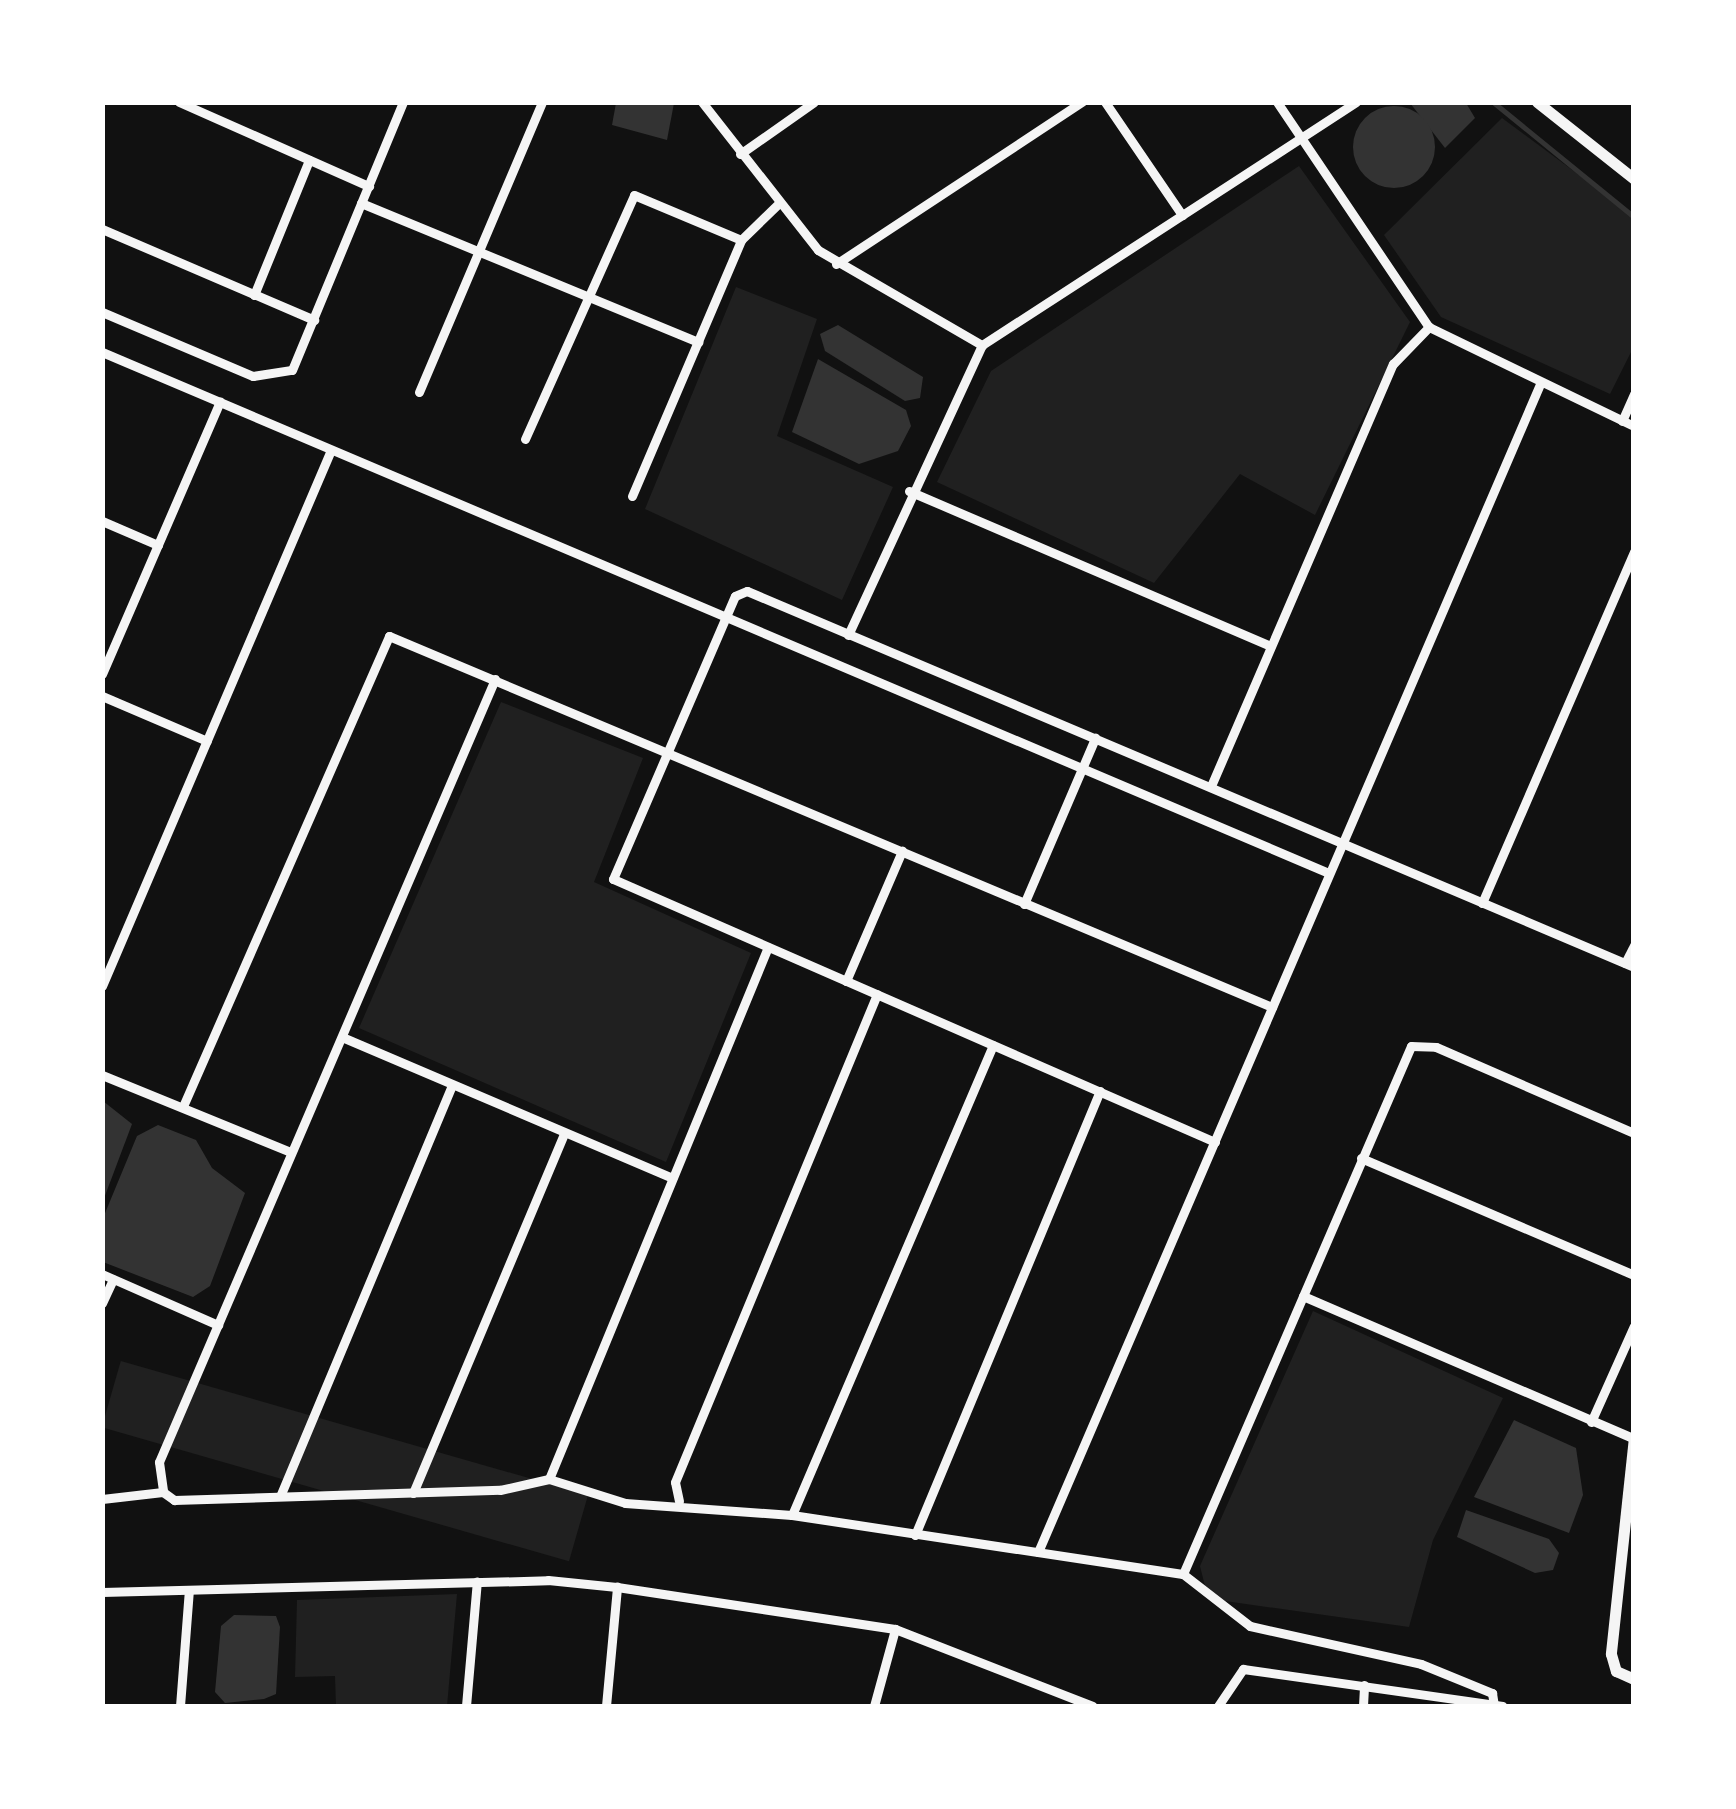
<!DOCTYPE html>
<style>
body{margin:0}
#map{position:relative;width:1736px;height:1809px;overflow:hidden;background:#111;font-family:Montserrat,sans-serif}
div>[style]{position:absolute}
.green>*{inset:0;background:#202020;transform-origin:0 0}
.water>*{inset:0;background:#333}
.round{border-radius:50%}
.stream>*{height:5px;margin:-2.5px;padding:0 2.5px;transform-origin:2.5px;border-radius:2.5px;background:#333}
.minor>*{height:9px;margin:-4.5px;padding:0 4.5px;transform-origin:4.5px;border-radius:4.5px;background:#f5f5f5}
.tertiary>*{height:11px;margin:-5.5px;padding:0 5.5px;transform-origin:5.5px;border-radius:5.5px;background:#f5f5f5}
span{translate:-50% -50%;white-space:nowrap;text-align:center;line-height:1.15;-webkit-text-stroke:9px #fff;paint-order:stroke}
.frame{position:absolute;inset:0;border:105px solid #fff;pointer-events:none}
</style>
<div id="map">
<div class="green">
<div style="clip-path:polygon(1502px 118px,1633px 215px,1633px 348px,1610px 394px,1441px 317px,1384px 235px)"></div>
<div style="clip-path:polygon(1299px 166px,1410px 322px,1315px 515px,1240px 474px,1154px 583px,937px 482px,991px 371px)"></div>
<div style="clip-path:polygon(736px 287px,817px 319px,777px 436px,893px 487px,842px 600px,645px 509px)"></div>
<div style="clip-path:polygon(501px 702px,643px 758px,594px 882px,751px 953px,666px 1162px,359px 1028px)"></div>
<div style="clip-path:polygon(1313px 1311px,1503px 1398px,1433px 1540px,1409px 1627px,1225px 1601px,1206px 1590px,1200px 1566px)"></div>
<div style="left:588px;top:1495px;width:69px;height:486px;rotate:106deg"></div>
<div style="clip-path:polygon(457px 1594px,447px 1706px,336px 1706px,335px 1676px,295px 1677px,297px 1600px)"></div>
</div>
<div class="water">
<div style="clip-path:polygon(616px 103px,674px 103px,667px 140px,612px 125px)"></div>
<div style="clip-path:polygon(1410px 103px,1466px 103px,1475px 118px,1445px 148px)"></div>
<div class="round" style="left:1353px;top:106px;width:82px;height:82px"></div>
<div style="clip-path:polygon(838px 325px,923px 377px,920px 398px,905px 401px,825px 351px,820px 334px)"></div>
<div style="clip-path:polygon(818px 359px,906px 410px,911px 426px,898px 451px,859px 464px,792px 432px)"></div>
<div style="clip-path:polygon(103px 1101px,132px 1124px,103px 1201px)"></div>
<div style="clip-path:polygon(158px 1125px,196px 1140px,212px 1168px,245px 1193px,210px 1286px,193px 1297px,103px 1262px,103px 1218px,137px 1136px)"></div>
<div style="clip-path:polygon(1514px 1420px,1576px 1448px,1583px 1495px,1569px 1533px,1474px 1497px)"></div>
<div style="clip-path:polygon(1466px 1510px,1549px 1539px,1559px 1553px,1553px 1570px,1535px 1573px,1457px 1537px)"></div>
<div style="clip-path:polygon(234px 1615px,276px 1616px,280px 1627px,276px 1694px,264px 1699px,225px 1703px,215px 1692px,221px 1626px)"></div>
</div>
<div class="stream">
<div style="left:1493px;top:102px;width:182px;rotate:39.2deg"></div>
</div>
<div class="minor">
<div style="left:179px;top:102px;width:208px;rotate:23.9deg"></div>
<div style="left:702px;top:102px;width:188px;rotate:51.9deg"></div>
<div style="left:818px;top:250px;width:190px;rotate:30.1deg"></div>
<div style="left:1105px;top:102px;width:137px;rotate:55.7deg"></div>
<div style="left:1277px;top:102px;width:272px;rotate:56deg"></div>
<div style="left:1429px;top:327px;width:228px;rotate:25.8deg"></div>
<div style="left:740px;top:154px;width:90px;rotate:-35.1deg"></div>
<div style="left:361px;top:203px;width:365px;rotate:22.4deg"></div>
<div style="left:102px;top:229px;width:231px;rotate:23.2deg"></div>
<div style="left:836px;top:264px;width:295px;rotate:-33.4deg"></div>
<div style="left:254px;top:295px;width:146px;rotate:-67.8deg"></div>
<div style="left:102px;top:312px;width:164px;rotate:23deg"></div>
<div style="left:253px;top:376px;width:39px;rotate:-9deg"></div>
<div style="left:292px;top:370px;width:290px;rotate:-67.5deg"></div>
<div style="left:102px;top:352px;width:1333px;rotate:23.01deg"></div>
<div style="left:419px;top:392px;width:315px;rotate:-67deg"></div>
<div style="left:1622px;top:421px;width:30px;rotate:-66deg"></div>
<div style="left:525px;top:439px;width:267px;rotate:-65.9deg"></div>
<div style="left:634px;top:195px;width:116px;rotate:22.8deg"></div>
<div style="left:909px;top:491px;width:393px;rotate:23.2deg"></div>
<div style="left:632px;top:496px;width:278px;rotate:-66.9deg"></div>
<div style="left:741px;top:240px;width:52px;rotate:-44.2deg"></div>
<div style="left:102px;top:521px;width:61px;rotate:23.2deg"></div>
<div style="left:848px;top:635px;width:319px;rotate:-65.2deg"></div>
<div style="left:982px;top:345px;width:446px;rotate:-33deg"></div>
<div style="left:102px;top:674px;width:297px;rotate:-66.6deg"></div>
<div style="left:495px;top:679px;width:852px;rotate:113.23deg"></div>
<div style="left:159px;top:1462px;width:30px;rotate:82deg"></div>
<div style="left:163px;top:1492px;width:14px;rotate:36deg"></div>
<div style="left:174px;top:1500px;width:326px;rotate:-1.8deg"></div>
<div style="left:500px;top:1490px;width:50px;rotate:-12.7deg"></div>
<div style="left:549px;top:1479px;width:575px;rotate:-67.63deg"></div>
<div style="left:102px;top:696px;width:114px;rotate:23.2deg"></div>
<div style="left:1211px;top:786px;width:460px;rotate:-66.7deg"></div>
<div style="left:1393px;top:364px;width:52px;rotate:-45.8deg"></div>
<div style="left:1482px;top:903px;width:383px;rotate:-66.6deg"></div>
<div style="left:1024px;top:904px;width:181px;rotate:-66.8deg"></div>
<div style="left:1625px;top:963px;width:20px;rotate:-63deg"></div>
<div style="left:846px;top:981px;width:142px;rotate:-66.7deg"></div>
<div style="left:102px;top:986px;width:583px;rotate:-66.87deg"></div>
<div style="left:342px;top:1037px;width:359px;rotate:23.1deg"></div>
<div style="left:102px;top:1075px;width:204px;rotate:22.2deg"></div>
<div style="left:184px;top:1104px;width:511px;rotate:-66.34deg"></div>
<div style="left:389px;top:636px;width:958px;rotate:22.79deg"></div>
<div style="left:1215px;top:1142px;width:657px;rotate:-156.4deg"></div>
<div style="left:613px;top:879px;width:308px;rotate:-66.7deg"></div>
<div style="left:735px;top:596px;width:13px;rotate:-23deg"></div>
<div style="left:747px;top:591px;width:963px;rotate:22.97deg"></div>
<div style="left:1361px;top:1158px;width:297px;rotate:23.2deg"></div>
<div style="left:102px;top:1274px;width:127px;rotate:23.7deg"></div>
<div style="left:1303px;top:1296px;width:359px;rotate:23.3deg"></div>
<div style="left:102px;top:1303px;width:26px;rotate:-65deg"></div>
<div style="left:1591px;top:1422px;width:105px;rotate:-65.9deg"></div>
<div style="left:549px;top:1479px;width:80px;rotate:17.5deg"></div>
<div style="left:625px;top:1503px;width:167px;rotate:4.1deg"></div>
<div style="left:792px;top:1515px;width:395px;rotate:8.6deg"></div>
<div style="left:1183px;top:1574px;width:85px;rotate:37.8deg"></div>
<div style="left:1250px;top:1626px;width:175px;rotate:12.5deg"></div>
<div style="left:1421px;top:1664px;width:77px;rotate:22.2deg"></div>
<div style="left:1492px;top:1693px;width:12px;rotate:81deg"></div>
<div style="left:413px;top:1493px;width:387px;rotate:-67.2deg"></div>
<div style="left:281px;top:1494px;width:443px;rotate:-67.3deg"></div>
<div style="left:102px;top:1499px;width:61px;rotate:-6.5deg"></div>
<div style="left:679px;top:1501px;width:19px;rotate:-102deg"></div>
<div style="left:675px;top:1482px;width:528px;rotate:-67.51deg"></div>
<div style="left:792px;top:1515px;width:511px;rotate:-66.85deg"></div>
<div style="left:915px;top:1535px;width:481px;rotate:-67.4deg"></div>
<div style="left:1038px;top:1552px;width:1271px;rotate:-66.74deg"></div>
<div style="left:1183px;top:1574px;width:575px;rotate:-66.64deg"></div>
<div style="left:1411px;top:1046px;width:25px;rotate:2deg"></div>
<div style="left:1436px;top:1047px;width:216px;rotate:23.5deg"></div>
<div style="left:102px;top:1592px;width:446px;rotate:-1.5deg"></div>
<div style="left:548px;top:1580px;width:69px;rotate:5.8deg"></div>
<div style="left:617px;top:1587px;width:281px;rotate:8.6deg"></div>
<div style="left:895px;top:1629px;width:212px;rotate:21.3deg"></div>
<div style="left:180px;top:1706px;width:116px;rotate:-85.6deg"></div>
<div style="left:466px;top:1706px;width:125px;rotate:-85deg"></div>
<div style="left:606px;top:1706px;width:120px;rotate:-84.7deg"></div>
<div style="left:874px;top:1706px;width:80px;rotate:-74.7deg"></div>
<div style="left:1218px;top:1706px;width:45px;rotate:-56deg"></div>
<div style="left:1243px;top:1669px;width:262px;rotate:8.1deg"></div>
<div style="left:1363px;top:1706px;width:21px;rotate:-87deg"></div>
</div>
<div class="tertiary">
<div style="left:1537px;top:102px;width:124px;rotate:38.4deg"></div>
<div style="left:1634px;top:1437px;width:218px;rotate:96.1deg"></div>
<div style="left:1611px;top:1654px;width:18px;rotate:74deg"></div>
<div style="left:1616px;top:1671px;width:20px;rotate:24deg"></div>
</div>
<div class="frame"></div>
</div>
